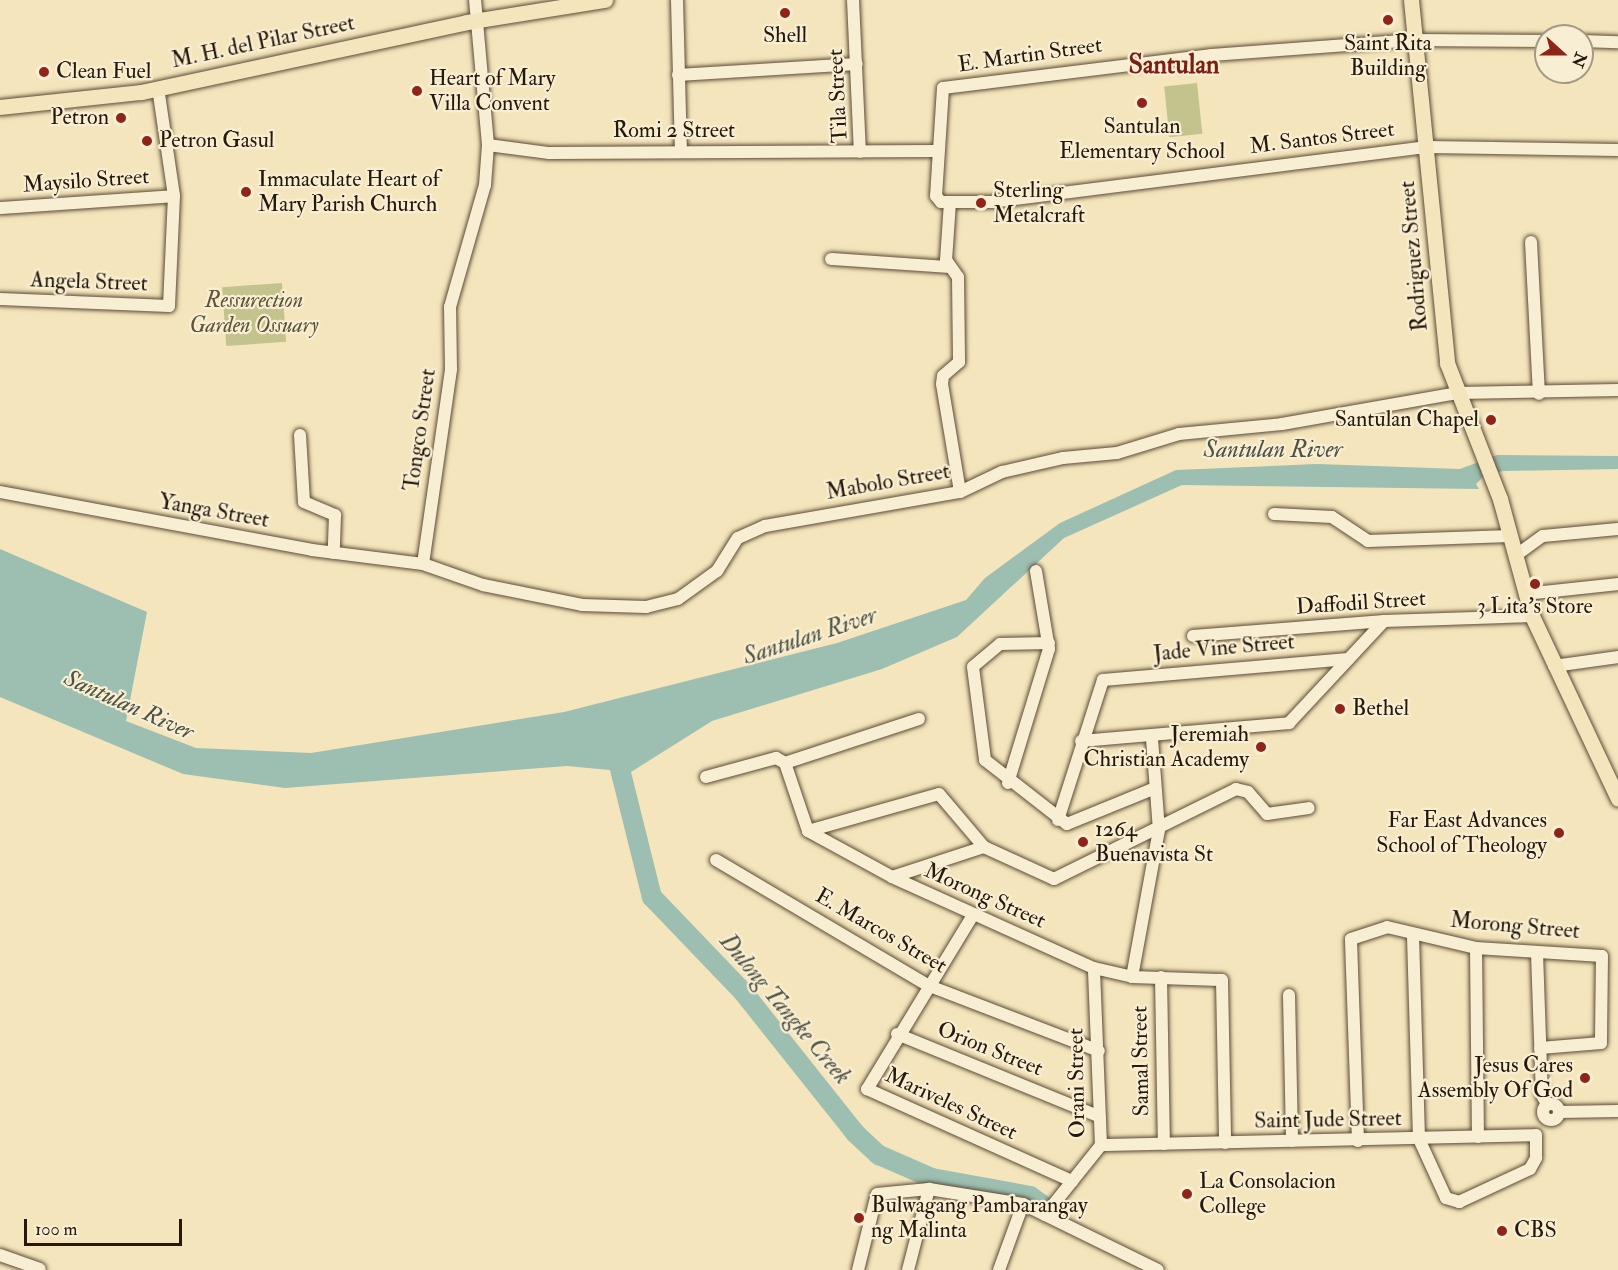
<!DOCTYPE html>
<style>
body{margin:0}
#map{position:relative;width:1618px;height:1270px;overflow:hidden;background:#f5e5bc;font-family:"IM FELL Double Pica",serif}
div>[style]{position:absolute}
.green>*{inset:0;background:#c2c38d;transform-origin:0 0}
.water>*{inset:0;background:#9cbfb1}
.river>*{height:20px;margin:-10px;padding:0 10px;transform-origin:10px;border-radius:10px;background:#9cbfb1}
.roads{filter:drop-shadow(0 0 2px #5a4c36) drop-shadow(0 0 2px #5a4c36)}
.minor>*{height:12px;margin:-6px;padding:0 6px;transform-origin:6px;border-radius:6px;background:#f8eed3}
.minor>.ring{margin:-6px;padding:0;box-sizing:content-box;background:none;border:12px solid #f8eed3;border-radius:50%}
.major>*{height:15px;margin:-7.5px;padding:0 7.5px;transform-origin:7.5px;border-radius:7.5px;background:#f5e5bc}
.dots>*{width:16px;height:16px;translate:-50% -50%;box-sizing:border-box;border:3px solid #f8eed3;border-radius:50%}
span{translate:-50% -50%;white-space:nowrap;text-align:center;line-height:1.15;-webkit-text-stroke:4.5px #f8eed3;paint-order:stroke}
.poi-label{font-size:22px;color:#26190a}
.left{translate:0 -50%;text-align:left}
.right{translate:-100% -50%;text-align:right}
.street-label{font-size:22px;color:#26190a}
.park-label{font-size:22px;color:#5d5438;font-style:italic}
.water-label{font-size:24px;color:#4f5344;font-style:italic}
.quarter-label{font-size:26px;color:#7a1f14;font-weight:700}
.north{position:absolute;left:1534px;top:24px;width:60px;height:60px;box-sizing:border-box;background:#f8eed3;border:2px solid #a49983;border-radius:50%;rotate:111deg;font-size:16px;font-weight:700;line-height:24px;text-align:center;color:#26190a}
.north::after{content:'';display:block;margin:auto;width:21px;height:27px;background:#8f2418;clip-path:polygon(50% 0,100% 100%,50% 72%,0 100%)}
.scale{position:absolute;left:24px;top:1219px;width:158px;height:27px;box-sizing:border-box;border:3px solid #26190a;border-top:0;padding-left:8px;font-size:18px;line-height:21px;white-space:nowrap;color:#26190a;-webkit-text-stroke:4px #f8eed3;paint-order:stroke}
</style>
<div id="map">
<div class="green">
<div style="left:1197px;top:83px;width:51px;height:33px;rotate:84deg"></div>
<div style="left:282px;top:283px;width:59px;height:60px;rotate:86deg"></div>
</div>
<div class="water">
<div style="clip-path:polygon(1497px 455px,1618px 456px,1618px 469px,1503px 471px,1483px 477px,1476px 484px,1479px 489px,1182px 485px,1064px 538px,957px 637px,882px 669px,712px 721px,631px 772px,567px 766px,285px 788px,183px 774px,0 697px,0 549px,147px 612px,126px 721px,196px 748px,311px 753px,564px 712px,837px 643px,966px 600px,985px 578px,1060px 523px,1176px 470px,1317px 464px,1460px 469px)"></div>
</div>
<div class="river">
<div style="left:614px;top:745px;width:157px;rotate:76deg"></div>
<div style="left:652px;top:897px;width:132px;rotate:46.2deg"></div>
<div style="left:743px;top:992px;width:180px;rotate:51.5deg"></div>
<div style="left:855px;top:1133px;width:33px;rotate:43deg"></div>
<div style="left:879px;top:1155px;width:58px;rotate:23.5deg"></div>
<div style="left:932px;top:1178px;width:100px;rotate:10.4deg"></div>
<div style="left:1030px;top:1196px;width:19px;rotate:35deg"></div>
</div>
<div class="roads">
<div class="minor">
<div style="left:677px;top:0;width:150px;rotate:88.5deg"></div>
<div style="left:853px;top:0;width:152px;rotate:87.4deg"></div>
<div style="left:1546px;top:41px;width:131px;rotate:-179.6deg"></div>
<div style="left:1415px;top:40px;width:204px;rotate:175.8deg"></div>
<div style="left:1212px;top:55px;width:271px;rotate:173deg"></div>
<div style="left:943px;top:88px;width:108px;rotate:93.7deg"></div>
<div style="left:936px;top:196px;width:8px;rotate:50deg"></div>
<div style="left:941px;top:202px;width:50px"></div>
<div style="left:991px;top:202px;width:438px;rotate:-7.2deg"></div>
<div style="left:1426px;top:147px;width:192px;rotate:0.9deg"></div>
<div style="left:1582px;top:41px;width:36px;rotate:2deg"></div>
<div style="left:678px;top:75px;width:179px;rotate:-3.5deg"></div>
<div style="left:488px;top:145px;width:62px;rotate:7.5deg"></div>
<div style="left:549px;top:153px;width:386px;rotate:-0.3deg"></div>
<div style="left:950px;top:202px;width:58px;rotate:93.9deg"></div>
<div style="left:946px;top:260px;width:21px;rotate:55deg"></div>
<div style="left:958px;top:277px;width:85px;rotate:89.3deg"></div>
<div style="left:959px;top:362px;width:21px;rotate:139deg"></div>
<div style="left:943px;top:376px;width:8px;rotate:97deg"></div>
<div style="left:942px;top:384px;width:109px;rotate:80.5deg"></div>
<div style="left:0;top:208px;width:174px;rotate:-3.9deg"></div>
<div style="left:1531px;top:242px;width:152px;rotate:87deg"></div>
<div style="left:831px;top:259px;width:117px;rotate:3.9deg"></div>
<div style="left:0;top:299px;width:169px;rotate:2.4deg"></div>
<div style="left:169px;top:306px;width:110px;rotate:-87.4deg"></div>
<div style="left:174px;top:196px;width:109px;rotate:-98.4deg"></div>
<div style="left:300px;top:435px;width:67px;rotate:86.6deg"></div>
<div style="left:304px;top:502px;width:34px;rotate:23deg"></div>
<div style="left:335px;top:515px;width:38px;rotate:92deg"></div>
<div style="left:0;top:492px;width:317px;rotate:10.5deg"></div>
<div style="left:312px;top:550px;width:112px;rotate:7.2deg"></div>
<div style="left:423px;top:564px;width:64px;rotate:19.3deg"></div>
<div style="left:483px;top:585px;width:101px;rotate:11.4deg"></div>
<div style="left:582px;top:605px;width:64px;rotate:1.8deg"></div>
<div style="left:646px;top:607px;width:33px;rotate:-14deg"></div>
<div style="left:678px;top:599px;width:48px;rotate:-35.7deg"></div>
<div style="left:717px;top:571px;width:39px;rotate:-58deg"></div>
<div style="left:738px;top:538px;width:30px;rotate:-24deg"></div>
<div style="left:765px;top:526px;width:198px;rotate:-9.9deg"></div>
<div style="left:960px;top:492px;width:47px;rotate:-25.5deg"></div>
<div style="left:1002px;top:472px;width:63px;rotate:-12.9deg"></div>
<div style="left:1063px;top:458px;width:54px;rotate:-5.3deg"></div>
<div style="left:1117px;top:453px;width:65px;rotate:-17deg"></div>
<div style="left:1179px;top:434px;width:103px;rotate:-5.5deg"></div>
<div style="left:1282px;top:424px;width:179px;rotate:-10deg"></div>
<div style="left:1458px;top:393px;width:160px;rotate:-1.1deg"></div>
<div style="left:1274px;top:514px;width:58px;rotate:3deg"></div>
<div style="left:1332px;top:517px;width:43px;rotate:33.7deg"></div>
<div style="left:1368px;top:541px;width:142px;rotate:-2deg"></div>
<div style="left:1515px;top:556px;width:34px;rotate:-36deg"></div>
<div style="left:1543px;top:536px;width:75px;rotate:-5.3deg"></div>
<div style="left:423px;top:564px;width:197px;rotate:-81.8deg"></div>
<div style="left:451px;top:369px;width:62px;rotate:-90.9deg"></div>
<div style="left:450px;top:307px;width:127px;rotate:-74deg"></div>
<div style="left:485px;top:185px;width:40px;rotate:-85.7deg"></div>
<div style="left:488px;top:145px;width:146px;rotate:-95.1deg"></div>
<div style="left:1525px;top:594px;width:94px;rotate:-6.1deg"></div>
<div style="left:1193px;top:636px;width:192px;rotate:-4.5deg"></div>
<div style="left:1384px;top:621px;width:148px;rotate:-1.9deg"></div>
<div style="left:1049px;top:643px;width:49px;rotate:178.8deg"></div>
<div style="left:1000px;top:644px;width:35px;rotate:140deg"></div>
<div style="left:973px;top:667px;width:94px;rotate:82.6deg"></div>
<div style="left:985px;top:760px;width:104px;rotate:38deg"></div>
<div style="left:1067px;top:824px;width:95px;rotate:-22.2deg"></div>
<div style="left:1554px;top:666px;width:65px;rotate:-8deg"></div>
<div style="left:1081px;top:741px;width:209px;rotate:-4.9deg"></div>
<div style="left:1289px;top:723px;width:139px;rotate:-47deg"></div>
<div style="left:785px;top:763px;width:72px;rotate:71.3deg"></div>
<div style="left:808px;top:831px;width:96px;rotate:28.7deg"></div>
<div style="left:892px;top:877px;width:222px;rotate:24.3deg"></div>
<div style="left:1094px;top:968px;width:39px;rotate:13deg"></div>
<div style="left:1132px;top:977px;width:90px;rotate:1.9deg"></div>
<div style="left:1222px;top:980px;width:163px;rotate:88.9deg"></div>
<div style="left:785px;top:763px;width:141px;rotate:-18.2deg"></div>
<div style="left:706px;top:777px;width:73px;rotate:-15.2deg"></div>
<div style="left:776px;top:758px;width:10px;rotate:29deg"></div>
<div style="left:1008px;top:783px;width:140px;rotate:-73deg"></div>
<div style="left:1049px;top:649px;width:79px;rotate:-99.5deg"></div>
<div style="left:1058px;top:820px;width:147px;rotate:-72.2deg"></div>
<div style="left:1103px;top:680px;width:246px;rotate:-4.9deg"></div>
<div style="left:808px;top:831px;width:136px;rotate:-15.8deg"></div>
<div style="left:939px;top:794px;width:70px;rotate:49.7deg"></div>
<div style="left:984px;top:847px;width:77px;rotate:24.6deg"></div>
<div style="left:1054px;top:879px;width:203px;rotate:-26.3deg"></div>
<div style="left:1236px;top:789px;width:12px;rotate:14deg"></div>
<div style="left:1248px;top:792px;width:29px;rotate:49deg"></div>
<div style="left:1267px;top:814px;width:42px;rotate:-8.1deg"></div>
<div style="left:716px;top:860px;width:245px;rotate:30.6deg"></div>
<div style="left:927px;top:985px;width:184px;rotate:21deg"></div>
<div style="left:892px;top:877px;width:97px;rotate:-18.1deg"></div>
<div style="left:973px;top:915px;width:204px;rotate:121.3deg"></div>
<div style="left:867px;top:1089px;width:225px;rotate:24.2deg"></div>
<div style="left:1413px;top:936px;width:203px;rotate:88.3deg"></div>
<div style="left:1419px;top:1139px;width:65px;rotate:65.4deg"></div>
<div style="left:1446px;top:1198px;width:14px;rotate:17deg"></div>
<div style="left:1459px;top:1202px;width:78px;rotate:-24.9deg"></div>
<div style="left:1530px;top:1169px;width:13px;rotate:-61deg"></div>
<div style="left:1536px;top:1158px;width:23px;rotate:-90deg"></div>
<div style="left:1476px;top:948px;width:189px;rotate:89.4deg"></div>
<div style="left:1537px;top:953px;width:142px;rotate:88deg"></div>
<div style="left:1542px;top:1095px;width:10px;rotate:61deg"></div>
<div style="left:1132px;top:977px;width:149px;rotate:-79.6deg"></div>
<div style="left:1159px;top:830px;width:91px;rotate:-94.4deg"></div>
<div style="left:1161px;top:977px;width:167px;rotate:89deg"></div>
<div style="left:1289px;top:995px;width:146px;rotate:88.8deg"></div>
<div style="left:897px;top:1034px;width:219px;rotate:22.2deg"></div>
<div class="ring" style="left:1543px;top:1104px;width:4px;height:4px"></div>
<div style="left:1559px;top:1112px;width:59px;rotate:-1deg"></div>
<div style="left:1358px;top:1141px;width:202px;rotate:-92deg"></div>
<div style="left:1351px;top:939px;width:38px;rotate:-18deg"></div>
<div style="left:1387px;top:927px;width:91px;rotate:13.3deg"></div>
<div style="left:1476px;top:948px;width:126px;rotate:3.6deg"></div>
<div style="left:1602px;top:956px;width:87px;rotate:90.7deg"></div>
<div style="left:1601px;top:1043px;width:61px;rotate:175.3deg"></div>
<div style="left:1101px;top:1145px;width:435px;rotate:-1.3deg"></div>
<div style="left:1045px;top:1215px;width:90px;rotate:-51.3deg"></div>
<div style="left:1101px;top:1145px;width:177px;rotate:-92.3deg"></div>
<div style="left:0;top:1255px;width:42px;rotate:19.3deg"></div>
<div style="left:858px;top:1270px;width:78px;rotate:-76deg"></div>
<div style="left:877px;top:1194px;width:52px;rotate:-5.5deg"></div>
<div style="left:929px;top:1189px;width:95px;rotate:9.1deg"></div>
<div style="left:1023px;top:1204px;width:150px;rotate:26.1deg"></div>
<div style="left:908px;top:1270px;width:84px;rotate:-75.5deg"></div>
<div style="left:999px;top:1270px;width:70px;rotate:-70deg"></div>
</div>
<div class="major">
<div style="left:1411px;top:0;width:365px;rotate:84.3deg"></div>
<div style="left:1447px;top:363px;width:146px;rotate:68.7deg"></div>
<div style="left:1500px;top:499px;width:121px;rotate:74.7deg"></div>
<div style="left:1532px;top:616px;width:202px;rotate:64.8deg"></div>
<div style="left:0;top:107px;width:142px;rotate:-6.1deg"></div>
<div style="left:141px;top:92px;width:333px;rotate:-12.1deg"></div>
<div style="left:467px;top:22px;width:140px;rotate:-9.1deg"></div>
</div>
</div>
<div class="dots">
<div style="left:785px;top:13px;background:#8f2418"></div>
<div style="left:1388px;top:20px;background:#8f2418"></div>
<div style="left:44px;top:72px;background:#8f2418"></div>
<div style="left:417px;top:91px;background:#8f2418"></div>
<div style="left:1142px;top:103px;background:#8f2418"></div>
<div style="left:121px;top:118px;background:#8f2418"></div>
<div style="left:147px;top:141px;background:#8f2418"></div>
<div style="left:246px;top:192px;background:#8f2418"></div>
<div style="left:981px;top:203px;background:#8f2418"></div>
<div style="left:1491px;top:420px;background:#8f2418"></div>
<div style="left:1535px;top:584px;background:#8f2418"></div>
<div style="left:1340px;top:709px;background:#8f2418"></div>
<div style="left:1261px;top:747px;background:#8f2418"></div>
<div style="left:1559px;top:833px;background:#8f2418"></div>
<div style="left:1083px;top:842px;background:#8f2418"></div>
<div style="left:1585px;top:1078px;background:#8f2418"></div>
<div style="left:1187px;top:1194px;background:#8f2418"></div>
<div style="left:859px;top:1218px;background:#8f2418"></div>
<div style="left:1502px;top:1231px;background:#8f2418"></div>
</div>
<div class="poi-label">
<span style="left:785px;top:36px">Shell</span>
<span style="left:1388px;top:56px">Saint Rita<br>Building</span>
<span class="left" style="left:56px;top:72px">Clean Fuel</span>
<span class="left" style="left:429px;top:91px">Heart of Mary<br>Villa Convent</span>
<span class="right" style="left:109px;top:118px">Petron</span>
<span style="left:1142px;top:139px">Santulan<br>Elementary School</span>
<span class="left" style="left:159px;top:141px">Petron Gasul</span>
<span class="left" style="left:258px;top:192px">Immaculate Heart of<br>Mary Parish Church</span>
<span class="left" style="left:993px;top:203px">Sterling<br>Metalcraft</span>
<span class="right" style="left:1479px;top:420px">Santulan Chapel</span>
<span style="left:1535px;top:607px">3 Lita's Store</span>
<span class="left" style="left:1352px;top:709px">Bethel</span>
<span class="right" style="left:1249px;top:747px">Jeremiah<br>Christian Academy</span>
<span class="right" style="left:1547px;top:833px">Far East Advances<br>School of Theology</span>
<span class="left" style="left:1095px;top:842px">1264<br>Buenavista St</span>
<span class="right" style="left:1573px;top:1078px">Jesus Cares<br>Assembly Of God</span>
<span class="left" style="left:1199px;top:1194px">La Consolacion<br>College</span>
<span class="left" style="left:871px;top:1218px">Bulwagang Pambarangay<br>ng Malinta</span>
<span class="left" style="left:1514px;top:1231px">CBS</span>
</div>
<div class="street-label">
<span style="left:263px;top:42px;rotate:-12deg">M. H. del Pilar Street</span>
<span style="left:1030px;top:55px;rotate:-8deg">E. Martin Street</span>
<span style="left:838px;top:96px;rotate:-93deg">Tila Street</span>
<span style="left:674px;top:131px">Romi 2 Street</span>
<span style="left:1322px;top:138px;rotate:-7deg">M. Santos Street</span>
<span style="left:86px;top:181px;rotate:-4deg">Maysilo Street</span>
<span style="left:1414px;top:256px;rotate:-95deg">Rodriguez Street</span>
<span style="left:89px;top:282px;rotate:2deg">Angela Street</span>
<span style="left:420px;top:430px;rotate:-82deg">Tongco Street</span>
<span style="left:888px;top:482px;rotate:-10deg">Mabolo Street</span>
<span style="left:214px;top:511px;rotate:10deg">Yanga Street</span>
<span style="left:1361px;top:603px;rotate:-4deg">Daffodil Street</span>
<span style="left:1224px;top:648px;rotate:-5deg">Jade Vine Street</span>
<span style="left:985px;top:896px;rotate:24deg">Morong Street</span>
<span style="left:1515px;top:926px;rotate:5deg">Morong Street</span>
<span style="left:881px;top:931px;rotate:30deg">E. Marcos Street</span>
<span style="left:990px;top:1049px;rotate:22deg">Orion Street</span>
<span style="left:1141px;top:1061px;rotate:-91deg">Samal Street</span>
<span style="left:1077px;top:1083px;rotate:-91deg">Orani Street</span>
<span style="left:951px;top:1104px;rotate:25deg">Mariveles Street</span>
<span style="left:1328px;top:1120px;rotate:-1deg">Saint Jude Street</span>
</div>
<div class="park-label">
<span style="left:254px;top:313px">Ressurection<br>Garden Ossuary</span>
</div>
<div class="water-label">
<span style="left:1273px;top:450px">Santulan River</span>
<span style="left:810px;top:636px;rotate:-18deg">Santulan River</span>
<span style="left:129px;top:705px;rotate:24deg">Santulan River</span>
<span style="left:785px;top:1009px;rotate:50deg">Dulong Tangke Creek</span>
</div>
<div class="quarter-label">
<span style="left:1174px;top:66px">Santulan</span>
</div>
<div class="north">N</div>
<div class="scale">100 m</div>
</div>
